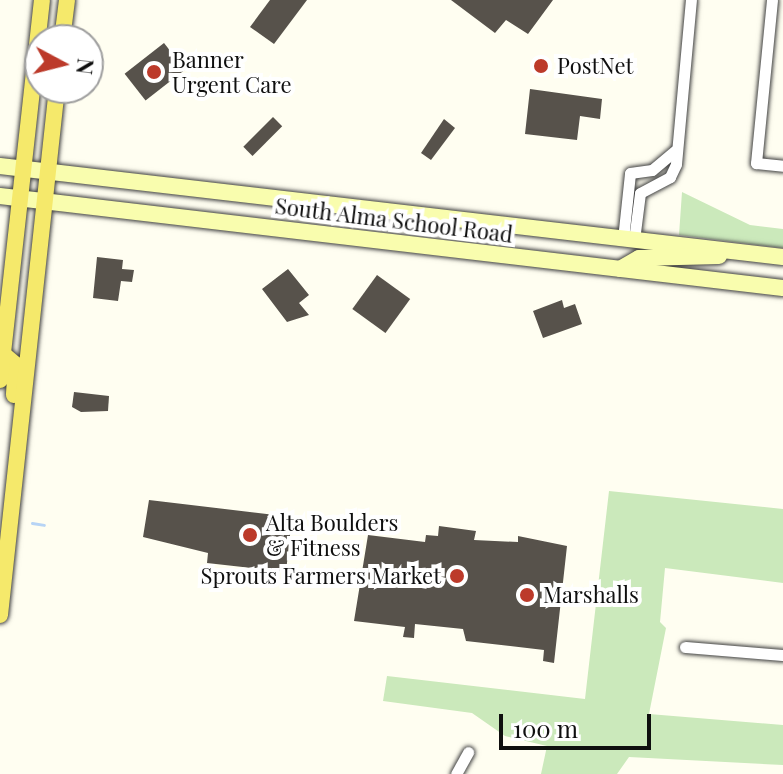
<!DOCTYPE html>
<style>
body{margin:0}
#map{position:relative;width:783px;height:774px;overflow:hidden;background:#fffef1;font-family:"Playfair Display",serif}
div>[style]{position:absolute}
.green>*{inset:0;background:#cbe9bb}
.stream>*{height:3px;margin:-1.5px;padding:0 1.5px;transform-origin:1.5px;border-radius:1.5px;background:#b7d4f5}
.building>*{inset:0;background:#57524b;transform-origin:0 0}
.roads{filter:drop-shadow(0 0 2px #424242) drop-shadow(0 0 2px #424242)}
.minor>*{height:11px;margin:-5.5px;padding:0 5.5px;transform-origin:5.5px;border-radius:5.5px;background:#fff}
.secondary>*{height:16px;margin:-8px;padding:0 8px;transform-origin:8px;border-radius:8px;background:#f9fdae}
.primary>*{height:16px;margin:-8px;padding:0 8px;transform-origin:8px;border-radius:8px;background:#f5e96b}
.dots>*{width:22px;height:22px;translate:-50% -50%;box-sizing:border-box;border:4px solid #fff;border-radius:50%}
span{translate:-50% -50%;white-space:nowrap;text-align:center;line-height:1.15;-webkit-text-stroke:8px #fff;paint-order:stroke}
.poi-label{font-size:22px;color:#0f0f0f}
.left{translate:0 -50%;text-align:left}
.right{translate:-100% -50%;text-align:right}
.street-label{font-size:22px;color:#0f0f0f}
.north{position:absolute;left:24px;top:24px;width:80px;height:80px;box-sizing:border-box;background:#fff;border:2px solid #9f9f9f;border-radius:50%;rotate:97deg;font-size:22px;font-weight:700;line-height:32px;text-align:center;color:#0f0f0f}
.north::after{content:'';display:block;margin:auto;width:28px;height:36px;background:#bc3a2a;clip-path:polygon(50% 0,100% 100%,50% 72%,0 100%)}
.scale{position:absolute;left:499px;top:714px;width:152px;height:36px;box-sizing:border-box;border:4px solid #0f0f0f;border-top:0;padding-left:10px;font-size:24px;line-height:28px;white-space:nowrap;color:#0f0f0f;-webkit-text-stroke:6px #fff;paint-order:stroke}
</style>
<div id="map">
<div class="green">
<div style="clip-path:polygon(682px 192px,750px 225px,783px 229px,783px 248px,679px 235px)"></div>
<div style="clip-path:polygon(609px 491px,783px 509px,783px 583px,665px 568px,660px 622px,666px 628px,649px 714px,783px 725px,783px 765px,629px 757px,617px 774px,541px 774px,547px 746px,505px 736px,472px 713px,383px 701px,387px 676px,585px 699px)"></div>
</div>
<div class="stream">
<div style="left:32px;top:523px;width:12px;rotate:9deg"></div>
</div>
<div class="building">
<div style="clip-path:polygon(270px 0,307px 0,274px 44px,250px 27px)"></div>
<div style="clip-path:polygon(451px 0,553px 0,528px 34px,506px 20px,495px 33px)"></div>
<div style="left:164px;top:43px;width:34px;height:50px;rotate:52deg"></div>
<div style="clip-path:polygon(530px 89px,602px 99px,600px 119px,580px 116px,577px 140px,525px 134px)"></div>
<div style="left:273px;top:117px;width:13px;height:42px;rotate:45deg"></div>
<div style="clip-path:polygon(444px 119px,455px 128px,431px 160px,421px 153px)"></div>
<div style="clip-path:polygon(97px 257px,123px 260px,122px 269px,134px 270px,132px 282px,121px 281px,118px 301px,93px 298px)"></div>
<div style="clip-path:polygon(288px 269px,309px 295px,299px 303px,309px 315px,287px 322px,262px 289px)"></div>
<div style="left:377px;top:275px;width:41px;height:42px;rotate:36deg"></div>
<div style="clip-path:polygon(562px 300px,564px 308px,575px 304px,582px 324px,543px 338px,533px 311px)"></div>
<div style="clip-path:polygon(74px 392px,109px 396px,108px 411px,81px 412px,72px 407px)"></div>
<div style="clip-path:polygon(149px 500px,292px 517px,286px 572px,207px 563px,208px 553px,143px 537px)"></div>
<div style="clip-path:polygon(439px 526px,476px 531px,474px 540px,518px 542px,518px 536px,567px 546px,554px 663px,543px 661px,544px 650px,466px 641px,463px 629px,415px 624px,414px 638px,403px 637px,405px 627px,354px 621px,368px 535px,425px 542px,426px 535px,438px 536px)"></div>
</div>
<div class="roads">
<div class="minor">
<div style="left:772px;top:0;width:164px;rotate:95.6deg"></div>
<div style="left:756px;top:163px;width:27px;rotate:6deg"></div>
<div style="left:623px;top:239px;width:66px;rotate:-83.9deg"></div>
<div style="left:630px;top:173px;width:22px;rotate:-8deg"></div>
<div style="left:652px;top:170px;width:30px;rotate:-40deg"></div>
<div style="left:634px;top:240px;width:47px;rotate:-82.7deg"></div>
<div style="left:640px;top:193px;width:34px;rotate:-28deg"></div>
<div style="left:670px;top:177px;width:14px;rotate:-65deg"></div>
<div style="left:676px;top:164px;width:165px;rotate:-84.8deg"></div>
<div style="left:685px;top:647px;width:98px;rotate:4.7deg"></div>
<div style="left:456px;top:774px;width:25px;rotate:-61deg"></div>
</div>
<div class="secondary">
<div style="left:0;top:166px;width:788px;rotate:6.63deg"></div>
<div style="left:0;top:196px;width:788px;rotate:6.7deg"></div>
<div style="left:620px;top:269px;width:22px;rotate:-30deg"></div>
<div style="left:639px;top:258px;width:80px;rotate:-1.4deg"></div>
</div>
<div class="primary">
<div style="left:62px;top:40px;width:40px;rotate:-82.9deg"></div>
<div style="left:3px;top:354px;width:17px;rotate:40deg"></div>
<div style="left:16px;top:365px;width:30px;rotate:94deg"></div>
<div style="left:0;top:380px;width:382px;rotate:-83.7deg"></div>
<div style="left:0;top:615px;width:530px;rotate:-83.83deg"></div>
</div>
</div>
<div class="dots">
<div style="left:541px;top:66px;background:#bc3a2a"></div>
<div style="left:154px;top:72px;background:#bc3a2a"></div>
<div style="left:250px;top:535px;background:#bc3a2a"></div>
<div style="left:457px;top:576px;background:#bc3a2a"></div>
<div style="left:527px;top:595px;background:#bc3a2a"></div>
</div>
<div class="poi-label">
<span class="left" style="left:172px;top:72px">Banner<br>Urgent Care</span>
<span class="left" style="left:557px;top:66px">PostNet</span>
<span class="left" style="left:266px;top:535px">Alta Boulders<br>&amp; Fitness</span>
<span class="right" style="left:441px;top:576px">Sprouts Farmers Market</span>
<span class="left" style="left:543px;top:595px">Marshalls</span>
</div>
<div class="street-label">
<span style="left:394px;top:220px;rotate:7deg">South Alma School Road</span>
</div>
<div class="north">N</div>
<div class="scale">100 m</div>
</div>
